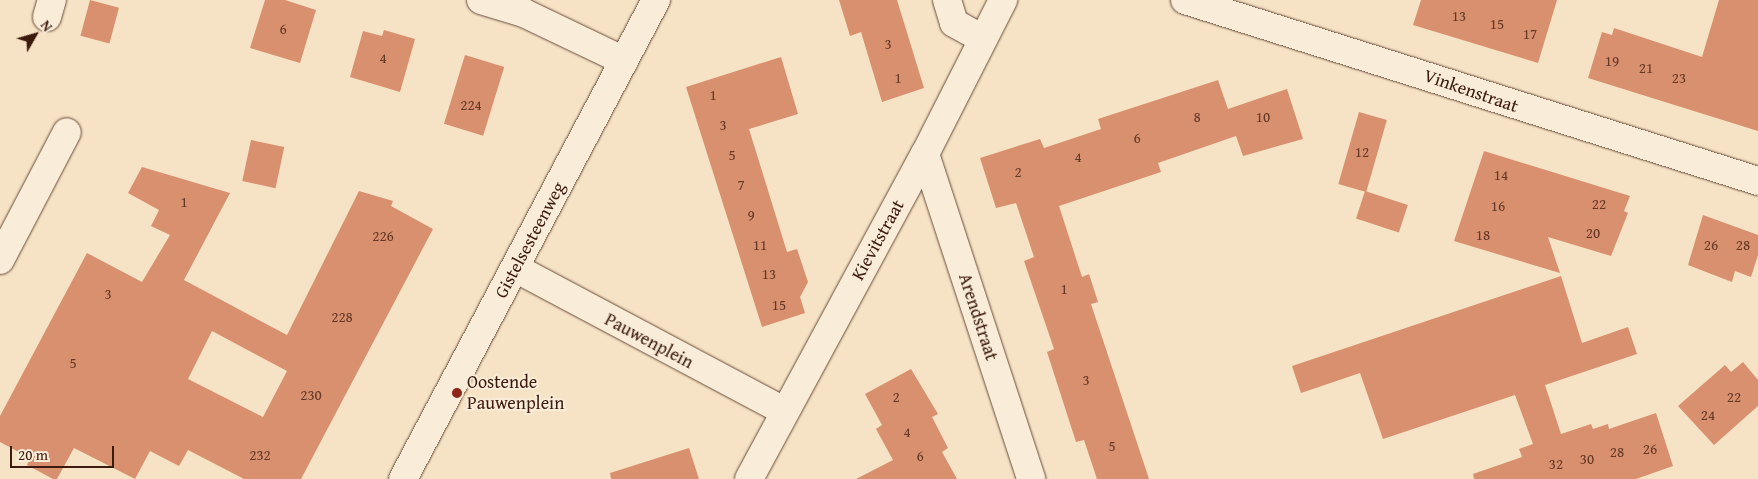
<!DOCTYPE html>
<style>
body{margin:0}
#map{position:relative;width:1758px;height:479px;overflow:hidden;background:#f6e2c4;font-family:"Gentium Book Plus",serif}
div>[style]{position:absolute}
.building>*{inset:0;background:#d9906f;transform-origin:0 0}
.roads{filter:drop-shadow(0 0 1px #6a4c3b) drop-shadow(0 0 1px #6a4c3b)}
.minor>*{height:28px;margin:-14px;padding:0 14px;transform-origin:14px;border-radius:14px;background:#f9ecd9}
.secondary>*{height:28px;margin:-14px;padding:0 14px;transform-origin:14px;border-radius:14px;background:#f9ecd9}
.dots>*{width:14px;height:14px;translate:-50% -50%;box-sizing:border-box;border:2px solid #f9ecd9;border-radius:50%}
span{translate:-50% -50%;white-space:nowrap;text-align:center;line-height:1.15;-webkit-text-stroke:4px #f9ecd9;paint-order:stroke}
.number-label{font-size:15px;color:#633826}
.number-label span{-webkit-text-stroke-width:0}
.street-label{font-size:18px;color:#3c1a0d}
.poi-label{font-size:18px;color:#3c1a0d}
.left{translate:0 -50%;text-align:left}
.north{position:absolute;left:10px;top:10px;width:50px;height:50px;-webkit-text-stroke:4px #f9ecd9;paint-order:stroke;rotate:52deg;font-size:14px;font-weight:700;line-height:20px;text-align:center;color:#3c1a0d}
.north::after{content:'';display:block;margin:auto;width:18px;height:22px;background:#3c1a0d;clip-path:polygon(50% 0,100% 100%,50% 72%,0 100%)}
.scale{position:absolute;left:10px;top:446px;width:104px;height:22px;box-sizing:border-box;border:2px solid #3c1a0d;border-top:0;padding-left:6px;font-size:15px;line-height:18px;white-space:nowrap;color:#3c1a0d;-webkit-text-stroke:4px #f9ecd9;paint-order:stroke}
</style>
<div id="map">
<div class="building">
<div style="left:90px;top:0;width:30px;height:37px;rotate:15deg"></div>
<div style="clip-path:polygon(265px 0,285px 0,316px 10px,300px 63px,250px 48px)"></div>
<div style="clip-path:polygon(839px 0,897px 0,924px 88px,882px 102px,861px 32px,850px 36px)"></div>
<div style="clip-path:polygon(1421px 0,1557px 0,1538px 63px,1413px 25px)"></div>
<div style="clip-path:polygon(1719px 0,1758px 0,1758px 131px,1588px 78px,1602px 32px,1612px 35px,1614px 28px,1702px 57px)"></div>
<div style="clip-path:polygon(384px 30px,415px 39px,400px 92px,350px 77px,363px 31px,382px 36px)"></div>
<div style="left:465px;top:55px;width:41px;height:72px;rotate:17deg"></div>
<div style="clip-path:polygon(781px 57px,798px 114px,749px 129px,787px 252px,797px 249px,808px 282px,800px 297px,805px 313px,762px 327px,686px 87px)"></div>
<div style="clip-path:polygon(1218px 80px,1228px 109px,1287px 89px,1303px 139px,1243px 156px,1236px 136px,1158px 163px,1161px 172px,1059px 206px,1082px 277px,1089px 274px,1098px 302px,1091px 304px,1149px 479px,1097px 479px,1084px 440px,1076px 442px,1047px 352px,1054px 349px,1024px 261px,1034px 257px,1016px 203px,996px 208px,980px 158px,1040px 139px,1044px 148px,1101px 129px,1098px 119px)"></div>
<div style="left:1359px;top:112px;width:29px;height:75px;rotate:16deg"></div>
<div style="left:251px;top:140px;width:34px;height:42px;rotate:12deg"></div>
<div style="clip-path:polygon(1484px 151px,1630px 196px,1624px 211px,1628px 213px,1611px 256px,1548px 237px,1560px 273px,1454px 241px)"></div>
<div style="clip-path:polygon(evenodd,142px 167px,230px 193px,184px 280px,287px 335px,359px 191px,393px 201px,391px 206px,433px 229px,301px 479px,244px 479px,188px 450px,179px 466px,150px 451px,135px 479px,74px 448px,57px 479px,53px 479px,27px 465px,30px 458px,0 442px,0 416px,87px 253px,142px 282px,170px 235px,151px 226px,159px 210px,128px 193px,142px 167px,212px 331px,287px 371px,263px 417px,188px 379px,212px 331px)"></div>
<div style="left:1365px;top:191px;width:45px;height:29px;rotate:18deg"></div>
<div style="clip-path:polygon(1703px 215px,1758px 235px,1758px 255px,1751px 277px,1735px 271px,1732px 282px,1688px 265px)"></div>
<div style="clip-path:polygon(1561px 276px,1582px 343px,1628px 327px,1637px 354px,1545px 385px,1561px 434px,1591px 424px,1593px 429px,1608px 424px,1609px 429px,1656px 413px,1673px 466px,1636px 479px,1474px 479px,1473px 474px,1522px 457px,1519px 449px,1533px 444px,1515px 395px,1383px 439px,1360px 373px,1301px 393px,1292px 366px)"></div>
<div style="clip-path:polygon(1743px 362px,1758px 380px,1758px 406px,1714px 445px,1678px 406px,1725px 365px,1731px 372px)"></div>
<div style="clip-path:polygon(911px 369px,938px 414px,932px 417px,948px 448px,942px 452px,957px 479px,856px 479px,893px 460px,876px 429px,882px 425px,865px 394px)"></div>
<div style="clip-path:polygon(689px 448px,699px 479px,611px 479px,610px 473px)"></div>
</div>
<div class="roads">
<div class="minor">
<div style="left:481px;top:0;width:45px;rotate:16.8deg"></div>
<div style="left:524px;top:13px;width:111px;rotate:25.6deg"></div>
<div style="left:947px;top:0;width:24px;rotate:73deg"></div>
<div style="left:954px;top:23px;width:31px;rotate:29deg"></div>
<div style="left:1185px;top:0;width:601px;rotate:17.53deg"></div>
<div style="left:47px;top:17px;width:18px;rotate:-74deg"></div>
<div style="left:925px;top:154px;width:342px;rotate:71.9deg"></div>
<div style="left:0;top:260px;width:144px;rotate:-62.4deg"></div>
<div style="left:515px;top:268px;width:305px;rotate:28deg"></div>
<div style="left:749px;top:479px;width:370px;rotate:-61.6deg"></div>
<div style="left:925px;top:154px;width:173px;rotate:-63.1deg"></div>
</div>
<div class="secondary">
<div style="left:403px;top:479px;width:542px;rotate:-62.16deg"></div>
</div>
</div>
<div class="dots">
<div style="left:457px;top:393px;background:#8f2418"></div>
</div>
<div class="number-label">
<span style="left:1459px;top:16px">13</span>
<span style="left:1497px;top:24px">15</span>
<span style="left:283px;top:29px">6</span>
<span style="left:1530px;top:34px">17</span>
<span style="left:888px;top:44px">3</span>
<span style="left:383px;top:58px">4</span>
<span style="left:1612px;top:61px">19</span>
<span style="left:1646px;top:68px">21</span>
<span style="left:898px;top:78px">1</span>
<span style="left:1679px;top:78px">23</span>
<span style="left:713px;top:95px">1</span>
<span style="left:471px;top:105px">224</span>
<span style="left:1197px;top:117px">8</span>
<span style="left:1263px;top:117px">10</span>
<span style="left:723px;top:125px">3</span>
<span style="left:1137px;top:138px">6</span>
<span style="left:1362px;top:152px">12</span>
<span style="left:732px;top:155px">5</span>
<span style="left:1078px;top:157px">4</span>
<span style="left:1018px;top:172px">2</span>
<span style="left:1501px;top:175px">14</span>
<span style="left:741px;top:185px">7</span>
<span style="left:184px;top:202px">1</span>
<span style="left:1599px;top:204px">22</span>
<span style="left:1498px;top:206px">16</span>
<span style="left:751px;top:215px">9</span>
<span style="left:1593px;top:233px">20</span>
<span style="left:1483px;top:235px">18</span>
<span style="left:383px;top:236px">226</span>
<span style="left:760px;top:245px">11</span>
<span style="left:1711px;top:245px">26</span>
<span style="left:1743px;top:245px">28</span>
<span style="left:769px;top:274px">13</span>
<span style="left:1064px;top:289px">1</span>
<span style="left:108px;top:294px">3</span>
<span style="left:779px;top:305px">15</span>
<span style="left:342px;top:317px">228</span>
<span style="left:73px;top:363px">5</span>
<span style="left:1086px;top:380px">3</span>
<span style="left:311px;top:395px">230</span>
<span style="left:896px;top:397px">2</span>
<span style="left:1734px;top:397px">22</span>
<span style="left:1708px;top:415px">24</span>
<span style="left:907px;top:432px">4</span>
<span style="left:1112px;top:446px">5</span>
<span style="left:1650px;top:449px">26</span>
<span style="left:1617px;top:452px">28</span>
<span style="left:260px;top:455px">232</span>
<span style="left:920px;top:456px">6</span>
<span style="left:1587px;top:459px">30</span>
<span style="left:1556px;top:464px">32</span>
</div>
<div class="street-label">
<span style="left:1471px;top:91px;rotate:19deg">Vinkenstraat</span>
<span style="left:530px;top:240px;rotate:-62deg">Gistelsesteenweg</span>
<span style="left:878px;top:240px;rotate:-61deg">Kievitstraat</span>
<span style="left:978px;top:317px;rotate:72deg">Arendstraat</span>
<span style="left:649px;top:341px;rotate:28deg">Pauwenplein</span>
</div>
<div class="poi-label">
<span class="left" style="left:467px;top:393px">Oostende<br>Pauwenplein</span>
</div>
<div class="north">N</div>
<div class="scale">20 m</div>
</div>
